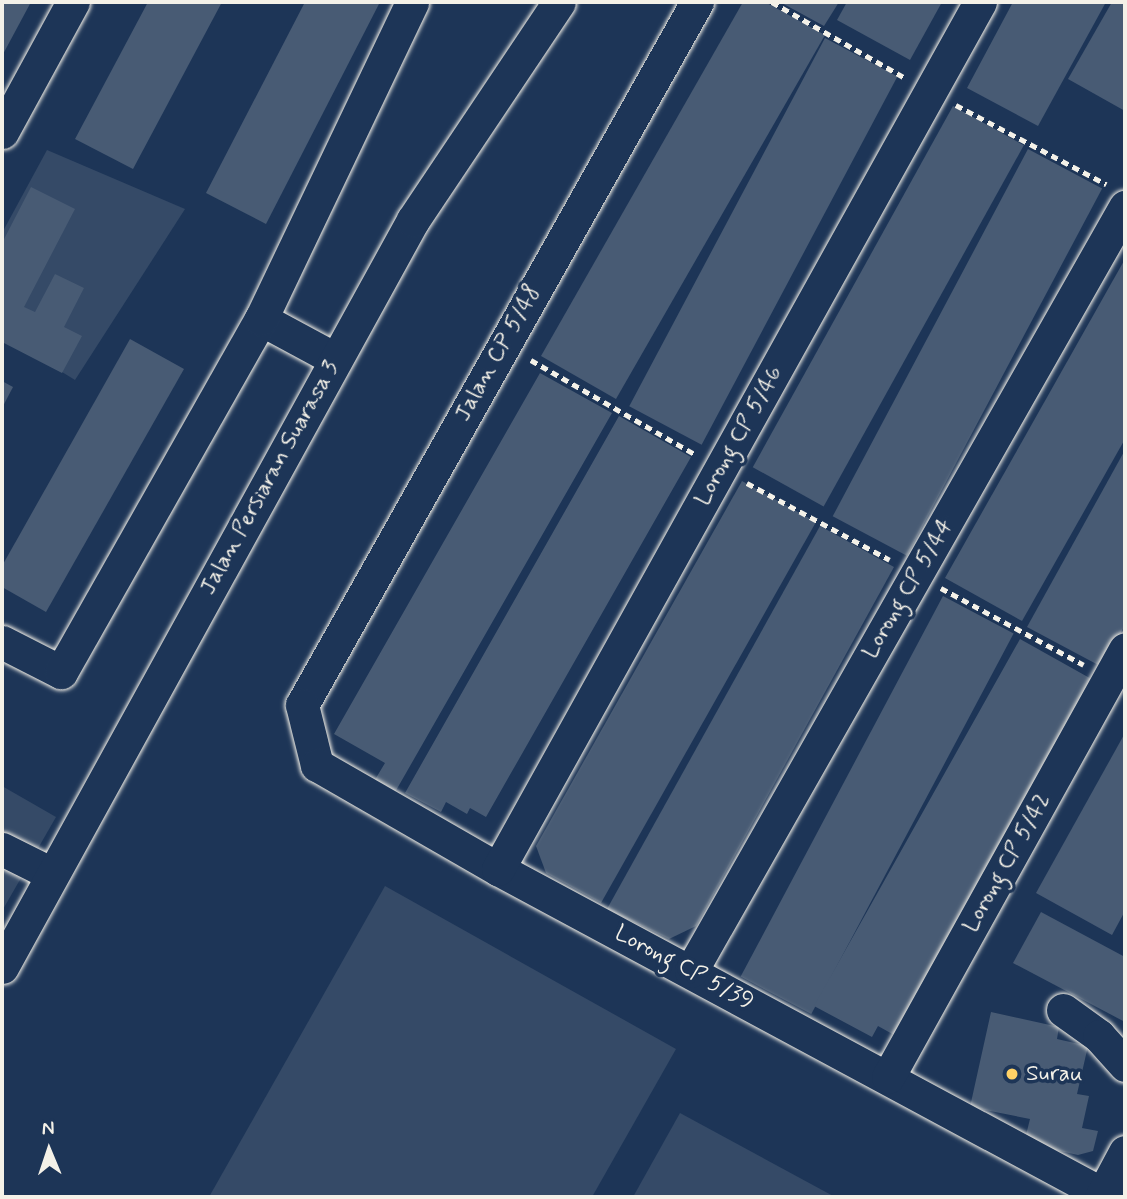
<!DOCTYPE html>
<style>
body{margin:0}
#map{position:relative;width:1127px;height:1199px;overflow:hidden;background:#1d3557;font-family:Mynerve,sans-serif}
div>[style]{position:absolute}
.green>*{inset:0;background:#354a67}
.building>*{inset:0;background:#485b74;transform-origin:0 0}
.path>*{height:4.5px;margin-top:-2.25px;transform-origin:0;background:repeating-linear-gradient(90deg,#f4f1e8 0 7px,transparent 0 12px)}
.roads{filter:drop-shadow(0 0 2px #f4f1e8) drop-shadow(0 0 2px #f4f1e8)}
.minor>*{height:33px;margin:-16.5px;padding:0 16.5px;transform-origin:16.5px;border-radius:16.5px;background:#1d3557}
.dots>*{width:19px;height:19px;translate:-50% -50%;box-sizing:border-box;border:4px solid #1d3557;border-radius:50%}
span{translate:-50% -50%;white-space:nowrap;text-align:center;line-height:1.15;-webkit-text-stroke:7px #1d3557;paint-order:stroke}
.street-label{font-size:23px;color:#f4f1e8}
.poi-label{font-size:23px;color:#f4f1e8}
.left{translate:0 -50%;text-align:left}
.frame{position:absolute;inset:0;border:4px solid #f4f1e8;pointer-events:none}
.north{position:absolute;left:14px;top:1115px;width:70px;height:70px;-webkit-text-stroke:5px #1d3557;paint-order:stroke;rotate:358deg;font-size:19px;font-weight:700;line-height:28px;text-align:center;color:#f4f1e8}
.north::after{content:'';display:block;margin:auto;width:24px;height:32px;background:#f4f1e8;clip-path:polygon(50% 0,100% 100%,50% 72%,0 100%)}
</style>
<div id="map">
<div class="green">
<div style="clip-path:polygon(47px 150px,185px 209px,75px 380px,2px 335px,2px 233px)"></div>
<div style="clip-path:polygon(2px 786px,56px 817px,2px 911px)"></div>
<div style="clip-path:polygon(385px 886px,676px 1049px,592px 1197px,209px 1197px)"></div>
<div style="clip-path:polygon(680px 1113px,835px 1197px,633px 1197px)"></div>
</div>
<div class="building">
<div style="clip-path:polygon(2px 2px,31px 2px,2px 56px)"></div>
<div style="clip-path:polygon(148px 2px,222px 2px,133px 169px,75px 139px)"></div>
<div style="clip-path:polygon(305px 2px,380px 2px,266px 224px,206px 193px)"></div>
<div style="clip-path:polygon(743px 2px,765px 2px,825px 35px,616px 399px,541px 356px)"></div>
<div style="clip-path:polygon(780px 2px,839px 2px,824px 26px)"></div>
<div style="clip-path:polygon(847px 2px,942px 2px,910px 60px,837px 20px)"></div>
<div style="clip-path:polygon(1013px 2px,1106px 2px,1038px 126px,967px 88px)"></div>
<div style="clip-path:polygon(1112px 2px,1125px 2px,1125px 111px,1068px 79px)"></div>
<div style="left:825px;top:38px;width:82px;height:417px;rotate:28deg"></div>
<div style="left:953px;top:106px;width:81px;height:413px;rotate:29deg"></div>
<div style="left:1028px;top:149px;width:84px;height:416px;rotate:28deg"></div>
<div style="clip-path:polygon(31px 187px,75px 209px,24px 307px,35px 312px,55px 274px,84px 288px,64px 327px,82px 336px,62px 373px,2px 342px,2px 243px)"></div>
<div style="clip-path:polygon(1125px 259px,1125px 439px,1022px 621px,945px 578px)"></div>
<div style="clip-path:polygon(130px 339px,184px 369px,46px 612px,2px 587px,2px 566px)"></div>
<div style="clip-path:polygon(540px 373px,612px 413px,394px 794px,373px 783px,385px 763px,334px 734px)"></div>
<div style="clip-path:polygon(2px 381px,13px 387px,2px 408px)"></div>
<div style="clip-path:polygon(619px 416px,691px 457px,486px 817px,470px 808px,467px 814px,446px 802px,441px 812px,405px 793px)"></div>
<div style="clip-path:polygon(1125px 450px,1125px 625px,1102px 667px,1027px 627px)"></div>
<div style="clip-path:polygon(742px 481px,816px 522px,601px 903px,546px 873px,536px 846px)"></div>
<div style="clip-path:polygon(820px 526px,894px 567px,696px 926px,669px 939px,607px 909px)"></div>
<div style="left:943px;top:596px;width:80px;height:431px;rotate:28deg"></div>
<div style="clip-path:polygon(1020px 639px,1095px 681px,896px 1036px,878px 1026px,872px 1037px,814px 1006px)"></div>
<div style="clip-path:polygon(1125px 733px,1125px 911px,1112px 935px,1036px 893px)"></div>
<div style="clip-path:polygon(1041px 912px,1125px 957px,1125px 1022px,1013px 963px)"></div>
<div style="clip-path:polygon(991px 1012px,1059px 1027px,1057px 1039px,1088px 1046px,1077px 1094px,1089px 1096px,1082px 1128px,1098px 1131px,1093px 1151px,1078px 1155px,1024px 1143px,1030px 1119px,970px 1107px)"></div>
</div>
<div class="path">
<div style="left:772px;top:2px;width:153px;rotate:29.7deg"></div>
<div style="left:956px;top:105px;width:170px;rotate:27.8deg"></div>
<div style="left:531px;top:360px;width:190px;rotate:29.9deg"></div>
<div style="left:747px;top:483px;width:162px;rotate:28.3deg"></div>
<div style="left:941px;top:588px;width:162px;rotate:28.3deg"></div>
</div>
<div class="roads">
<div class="minor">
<div style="left:697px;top:2px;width:806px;rotate:119.33deg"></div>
<div style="left:302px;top:705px;width:62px;rotate:76deg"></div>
<div style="left:317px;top:765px;width:209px;rotate:29.9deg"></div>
<div style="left:498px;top:869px;width:693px;rotate:28.27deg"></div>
<div style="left:2px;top:132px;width:148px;rotate:-61.4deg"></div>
<div style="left:261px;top:319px;width:84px;rotate:28.4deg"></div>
<div style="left:2px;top:642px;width:66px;rotate:27deg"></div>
<div style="left:61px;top:672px;width:406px;rotate:-60.5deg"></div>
<div style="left:261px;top:319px;width:351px;rotate:-64.5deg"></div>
<div style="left:2px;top:849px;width:56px;rotate:26.6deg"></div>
<div style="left:498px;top:869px;width:992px;rotate:-60.93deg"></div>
<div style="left:2px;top:967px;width:853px;rotate:-61.18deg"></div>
<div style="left:413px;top:220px;width:262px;rotate:-56.2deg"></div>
<div style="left:691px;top:971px;width:879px;rotate:-60.4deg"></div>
<div style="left:1063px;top:1010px;width:44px;rotate:35.8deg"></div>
<div style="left:1099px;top:1036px;width:39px;rotate:48deg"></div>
<div style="left:888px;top:1077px;width:489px;rotate:-61deg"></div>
<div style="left:1101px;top:1197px;width:51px;rotate:-61.9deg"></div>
</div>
</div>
<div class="dots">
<div style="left:1012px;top:1074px;background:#ffd166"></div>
</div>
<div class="street-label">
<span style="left:498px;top:353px;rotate:-61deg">Jalan CP 5/48</span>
<span style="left:739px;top:436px;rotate:-61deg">Lorong CP 5/46</span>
<span style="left:270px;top:478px;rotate:-61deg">Jalan Persiaran Suarasa 3</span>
<span style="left:908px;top:589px;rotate:-60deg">Lorong CP 5/44</span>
<span style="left:1007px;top:863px;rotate:-61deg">Lorong CP 5/42</span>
<span style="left:684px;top:968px;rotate:28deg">Lorong CP 5/39</span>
</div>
<div class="poi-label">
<span class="left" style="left:1026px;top:1074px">Surau</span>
</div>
<div class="frame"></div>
<div class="north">N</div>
</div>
